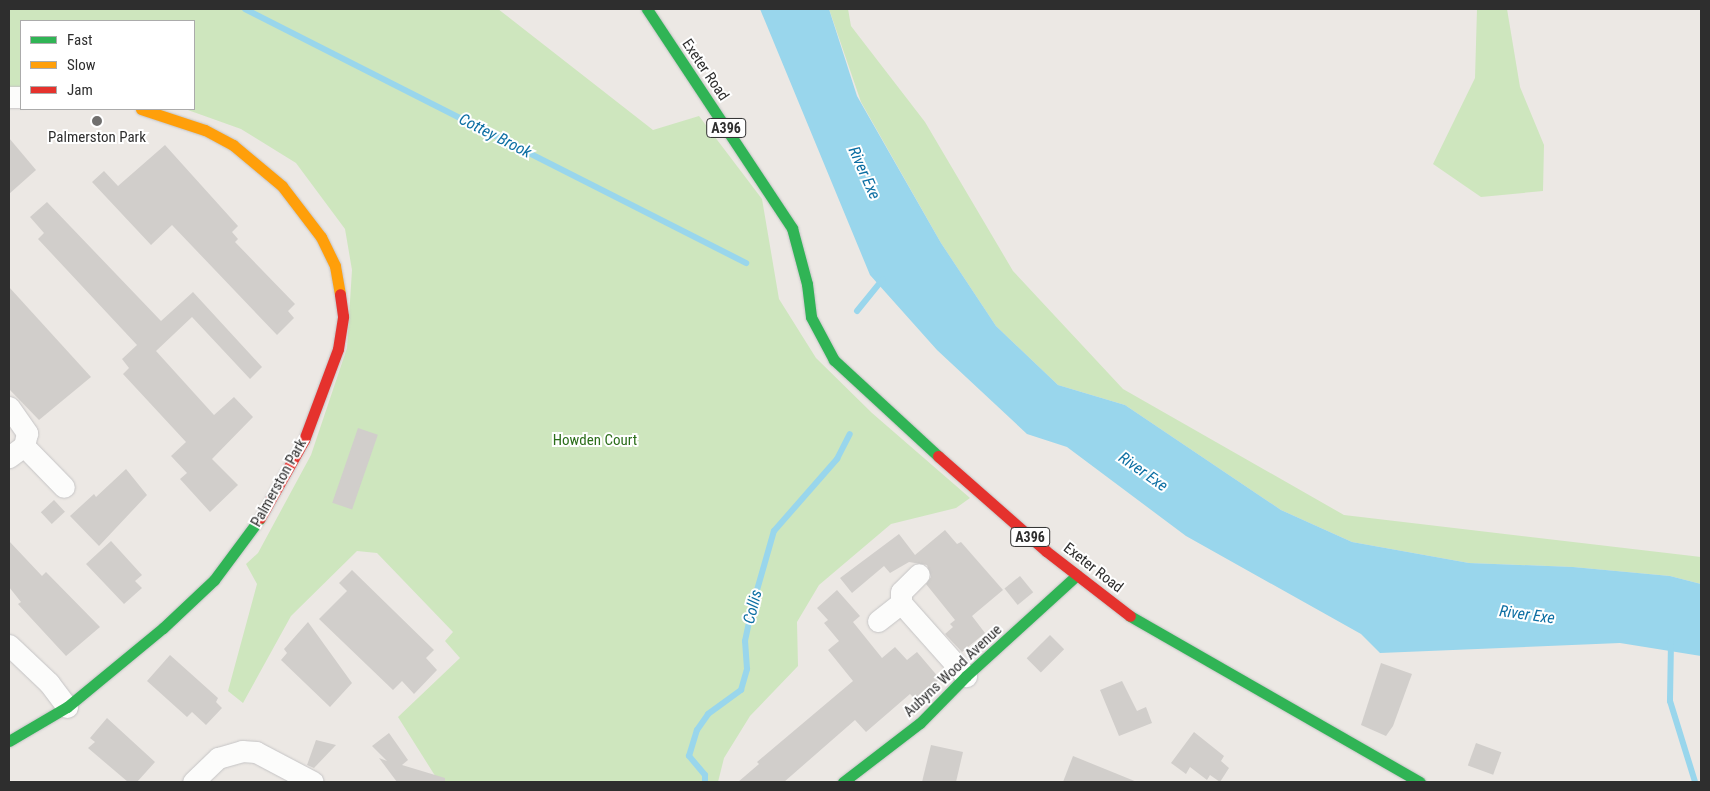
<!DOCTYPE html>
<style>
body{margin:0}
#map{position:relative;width:1710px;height:791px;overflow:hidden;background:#ece8e4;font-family:"Roboto Condensed",sans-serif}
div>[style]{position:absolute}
.green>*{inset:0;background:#cee6be}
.water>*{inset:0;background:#99d6ec}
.stream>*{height:6px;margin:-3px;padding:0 3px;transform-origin:3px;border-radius:3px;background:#99d6ec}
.building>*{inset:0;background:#d1cecb;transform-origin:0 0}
.roads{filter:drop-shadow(0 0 1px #c5c4c5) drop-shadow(0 0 1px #c5c4c5)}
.street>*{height:21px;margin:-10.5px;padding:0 10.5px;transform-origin:10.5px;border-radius:10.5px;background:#fcfcfb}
.fast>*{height:11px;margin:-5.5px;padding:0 5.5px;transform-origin:5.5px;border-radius:5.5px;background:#30b455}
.slow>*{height:11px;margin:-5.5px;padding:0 5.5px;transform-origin:5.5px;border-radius:5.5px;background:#ff9f0a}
.jam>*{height:11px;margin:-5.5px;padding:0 5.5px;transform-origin:5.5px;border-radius:5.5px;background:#e5322d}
.dots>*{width:14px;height:14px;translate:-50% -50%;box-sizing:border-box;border:2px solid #fff;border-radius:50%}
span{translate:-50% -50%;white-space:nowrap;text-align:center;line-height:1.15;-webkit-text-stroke:4px #fff;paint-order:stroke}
.shield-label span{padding:1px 4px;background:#fff;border:1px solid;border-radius:4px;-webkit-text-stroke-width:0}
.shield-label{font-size:14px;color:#2e2e2e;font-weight:700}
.street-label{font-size:15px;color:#2e2e2e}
.poi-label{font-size:15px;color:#2e2e2e}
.park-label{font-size:15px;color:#2c6e1b}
.water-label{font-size:16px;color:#0d6fa3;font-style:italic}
.frame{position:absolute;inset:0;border:10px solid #2e2e2e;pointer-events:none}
.legend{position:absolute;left:20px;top:20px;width:175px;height:90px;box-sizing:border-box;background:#fff;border:1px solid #ababab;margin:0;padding:6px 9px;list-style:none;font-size:15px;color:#2e2e2e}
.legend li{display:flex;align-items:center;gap:10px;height:25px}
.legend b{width:25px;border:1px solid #ababab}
</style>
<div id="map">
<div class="green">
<div style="clip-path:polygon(9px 9px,498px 9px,653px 130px,699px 116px,762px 199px,779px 299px,816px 358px,872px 413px,970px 498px,956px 508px,891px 524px,819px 585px,797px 622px,798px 666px,750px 716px,724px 758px,718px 782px,439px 782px,398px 717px,460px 658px,445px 641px,453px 632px,377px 553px,357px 551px,291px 616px,243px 703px,228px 691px,257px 584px,246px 564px,258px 553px,311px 455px,347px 348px,352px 270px,345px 229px,296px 163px,241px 129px,185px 109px,194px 109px,194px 21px,21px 21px,21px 87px,9px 87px)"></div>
<div style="clip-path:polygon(829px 9px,848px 9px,851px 26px,925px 122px,1013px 271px,1123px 389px,1344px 515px,1701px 557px,1701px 584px,1670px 576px,1573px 567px,1469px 563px,1352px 542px,1281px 510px,1125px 405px,1058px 385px,996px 326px,941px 243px,861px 102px)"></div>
<div style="clip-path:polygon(1477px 9px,1507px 9px,1520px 87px,1544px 145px,1543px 191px,1481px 197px,1433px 164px,1475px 78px)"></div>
</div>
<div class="water">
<div style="clip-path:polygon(760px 9px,829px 9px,857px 96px,941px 243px,996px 326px,1058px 385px,1125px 405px,1281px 510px,1352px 542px,1469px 563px,1573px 567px,1670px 576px,1701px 584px,1701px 656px,1620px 643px,1380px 653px,1361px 634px,1186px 536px,1067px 447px,1027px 434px,937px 350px,870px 275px)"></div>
</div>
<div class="stream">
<div style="left:245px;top:9px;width:562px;rotate:26.88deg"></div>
<div style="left:857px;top:311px;width:41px;rotate:-50.9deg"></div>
<div style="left:1671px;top:642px;width:59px;rotate:91deg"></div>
<div style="left:1670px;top:701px;width:85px;rotate:72.8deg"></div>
<div style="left:705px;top:782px;width:7px;rotate:-90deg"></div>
<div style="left:705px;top:775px;width:25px;rotate:-130deg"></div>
<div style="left:689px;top:756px;width:27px;rotate:-73deg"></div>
<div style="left:697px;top:730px;width:19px;rotate:-55deg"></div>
<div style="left:708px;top:714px;width:41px;rotate:-36deg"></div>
<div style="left:741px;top:690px;width:22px;rotate:-74deg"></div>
<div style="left:747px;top:669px;width:28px;rotate:-94deg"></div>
<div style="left:745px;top:641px;width:38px;rotate:-78deg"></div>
<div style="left:753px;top:604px;width:76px;rotate:-74deg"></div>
<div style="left:774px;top:531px;width:96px;rotate:-48.8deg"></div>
<div style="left:837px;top:459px;width:28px;rotate:-63deg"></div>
</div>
<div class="building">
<div style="clip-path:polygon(9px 138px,36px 170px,9px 194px)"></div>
<div style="clip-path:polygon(165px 145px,238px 226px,232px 232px,238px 239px,235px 242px,295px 304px,288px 311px,294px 318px,277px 335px,172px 225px,151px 245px,92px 182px,104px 171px,118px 186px)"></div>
<div style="clip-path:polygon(47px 202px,161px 321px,193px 292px,262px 367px,250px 379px,192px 317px,156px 351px,214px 415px,234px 397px,253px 417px,212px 459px,238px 485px,210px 512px,180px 479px,187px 473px,171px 456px,186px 442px,123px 374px,129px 368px,122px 359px,137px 345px,38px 239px,44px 233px,30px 217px)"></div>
<div style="clip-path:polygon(9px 287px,91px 377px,39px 420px,9px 389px)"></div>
<div style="left:358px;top:428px;width:21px;height:79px;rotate:19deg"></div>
<div style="clip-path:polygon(126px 469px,147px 495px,99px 546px,70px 516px,94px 494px,96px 497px)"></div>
<div style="left:54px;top:500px;width:16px;height:18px;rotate:47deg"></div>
<div style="clip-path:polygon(945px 530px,957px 544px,961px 542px,1003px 590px,972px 616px,985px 633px,962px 652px,945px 634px,953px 627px,950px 624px,955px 620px,926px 584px,931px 577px,927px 565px,909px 562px,890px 573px,884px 566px,852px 593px,840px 578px,899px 534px,915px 555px)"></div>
<div style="clip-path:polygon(9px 541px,42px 576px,46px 572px,100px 627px,66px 656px,18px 604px,21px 602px,9px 587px)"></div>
<div style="clip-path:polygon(111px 541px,142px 575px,135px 581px,142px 588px,124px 604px,86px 564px)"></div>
<div style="clip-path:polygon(352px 570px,434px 650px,426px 658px,437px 670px,414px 694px,402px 681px,393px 690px,319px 619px,347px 591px,339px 583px)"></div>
<div style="left:1020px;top:576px;width:21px;height:20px;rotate:51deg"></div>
<div style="clip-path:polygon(837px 590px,860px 616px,853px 622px,882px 658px,895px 647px,907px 660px,917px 652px,940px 679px,915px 699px,910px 694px,866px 732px,855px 720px,784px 782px,738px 782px,759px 764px,757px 762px,853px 681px,828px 650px,839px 641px,824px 623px,828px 620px,817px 608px)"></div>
<div style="clip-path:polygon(308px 622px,352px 683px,330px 707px,281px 660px,287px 653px,284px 649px)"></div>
<div style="left:1050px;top:635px;width:20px;height:33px;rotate:45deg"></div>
<div style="clip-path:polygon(170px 655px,218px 698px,216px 702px,222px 708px,206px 725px,192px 712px,187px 717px,147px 681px)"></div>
<div style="clip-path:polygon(1381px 663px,1412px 674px,1393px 726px,1386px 736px,1361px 725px)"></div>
<div style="clip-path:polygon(1122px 681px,1137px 711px,1146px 707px,1152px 723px,1119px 736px,1100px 690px)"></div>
<div style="clip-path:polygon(107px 718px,155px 762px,137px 782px,128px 782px,88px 748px,95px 742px,90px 738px)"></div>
<div style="clip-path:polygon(1194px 732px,1224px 756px,1221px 761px,1229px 768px,1220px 782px,1210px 775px,1207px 780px,1190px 767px,1186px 774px,1171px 763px)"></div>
<div style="clip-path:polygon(389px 733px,408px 760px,402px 765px,445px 778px,445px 782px,397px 782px,379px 758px,387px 761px,372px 746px)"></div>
<div style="clip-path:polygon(316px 740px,336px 745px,314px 768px,307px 765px)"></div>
<div style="left:1476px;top:743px;width:27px;height:24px;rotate:20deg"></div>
<div style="clip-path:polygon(931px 745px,963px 752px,956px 782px,922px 782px)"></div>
<div style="clip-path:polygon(1073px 756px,1137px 782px,1063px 782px)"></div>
</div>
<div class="roads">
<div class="street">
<div style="left:9px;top:97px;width:12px"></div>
<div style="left:9px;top:407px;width:32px;rotate:55deg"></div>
<div style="left:27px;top:433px;width:13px;rotate:103deg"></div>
<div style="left:24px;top:446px;width:19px;rotate:144deg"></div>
<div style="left:24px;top:446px;width:57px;rotate:45.7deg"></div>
<div style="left:901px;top:603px;width:98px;rotate:48.3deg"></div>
<div style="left:878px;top:621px;width:29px;rotate:-38deg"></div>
<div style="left:901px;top:603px;width:11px;rotate:-90deg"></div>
<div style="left:901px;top:592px;width:25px;rotate:-45deg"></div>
<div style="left:9px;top:645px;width:55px;rotate:43.5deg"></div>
<div style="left:49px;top:683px;width:30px;rotate:53deg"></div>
<div style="left:193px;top:782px;width:35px;rotate:-44deg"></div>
<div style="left:218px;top:758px;width:25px;rotate:-16deg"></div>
<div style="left:242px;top:751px;width:14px;rotate:4deg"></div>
<div style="left:256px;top:752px;width:64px;rotate:27.8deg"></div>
</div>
<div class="fast">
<div style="left:647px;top:9px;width:263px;rotate:56.5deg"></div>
<div style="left:792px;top:228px;width:58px;rotate:75deg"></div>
<div style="left:807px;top:284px;width:33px;rotate:83deg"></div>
<div style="left:811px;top:317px;width:49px;rotate:61.9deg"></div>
<div style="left:834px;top:360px;width:142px;rotate:42.7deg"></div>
<div style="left:1130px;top:616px;width:334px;rotate:29.8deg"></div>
<div style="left:9px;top:741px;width:67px;rotate:-30.4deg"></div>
<div style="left:67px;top:707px;width:124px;rotate:-39.5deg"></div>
<div style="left:163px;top:628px;width:70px;rotate:-43.3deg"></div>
<div style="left:214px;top:580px;width:77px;rotate:-53.4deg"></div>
<div style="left:843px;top:782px;width:97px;rotate:-37.5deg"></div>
<div style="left:920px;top:723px;width:66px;rotate:-45.6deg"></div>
<div style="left:966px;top:676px;width:150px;rotate:-42.3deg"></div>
</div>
<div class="slow">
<div style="left:141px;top:109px;width:67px;rotate:18.2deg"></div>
<div style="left:205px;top:130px;width:32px;rotate:28deg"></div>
<div style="left:233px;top:145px;width:64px;rotate:39.9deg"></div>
<div style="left:282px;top:186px;width:64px;rotate:52.6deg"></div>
<div style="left:321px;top:237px;width:32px;rotate:64deg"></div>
<div style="left:335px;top:266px;width:28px;rotate:80deg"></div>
</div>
<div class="jam">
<div style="left:938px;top:456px;width:144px;rotate:41.3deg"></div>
<div style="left:1046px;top:551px;width:106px;rotate:37.7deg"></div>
<div style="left:260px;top:518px;width:90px;rotate:-60.6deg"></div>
<div style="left:304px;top:440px;width:97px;rotate:-69.5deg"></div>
<div style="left:338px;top:349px;width:33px;rotate:-81deg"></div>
<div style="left:343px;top:316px;width:22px;rotate:-98deg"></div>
</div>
</div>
<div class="dots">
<div style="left:97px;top:121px;background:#706f6e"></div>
</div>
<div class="shield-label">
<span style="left:726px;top:128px">A396</span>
<span style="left:1030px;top:537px">A396</span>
</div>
<div class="street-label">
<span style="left:705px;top:70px;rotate:56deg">Exeter Road</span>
<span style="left:279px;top:483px;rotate:-61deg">Palmerston Park</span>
<span style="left:1093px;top:568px;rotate:38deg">Exeter Road</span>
<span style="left:953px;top:671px;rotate:-43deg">Aubyns Wood Avenue</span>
</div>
<div class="poi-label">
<span style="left:97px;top:138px">Palmerston Park</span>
</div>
<div class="park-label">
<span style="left:595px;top:441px">Howden Court</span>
</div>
<div class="water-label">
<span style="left:495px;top:136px;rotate:27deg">Cottey Brook</span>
<span style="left:864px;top:173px;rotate:66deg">River Exe</span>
<span style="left:1143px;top:472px;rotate:35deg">River Exe</span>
<span style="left:753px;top:607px;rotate:-76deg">Collis</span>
<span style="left:1527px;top:615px;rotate:8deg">River Exe</span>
</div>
<div class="frame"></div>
<ul class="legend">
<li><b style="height:6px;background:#30b455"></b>Fast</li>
<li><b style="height:6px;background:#ff9f0a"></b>Slow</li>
<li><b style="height:6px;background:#e5322d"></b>Jam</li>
</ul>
</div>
